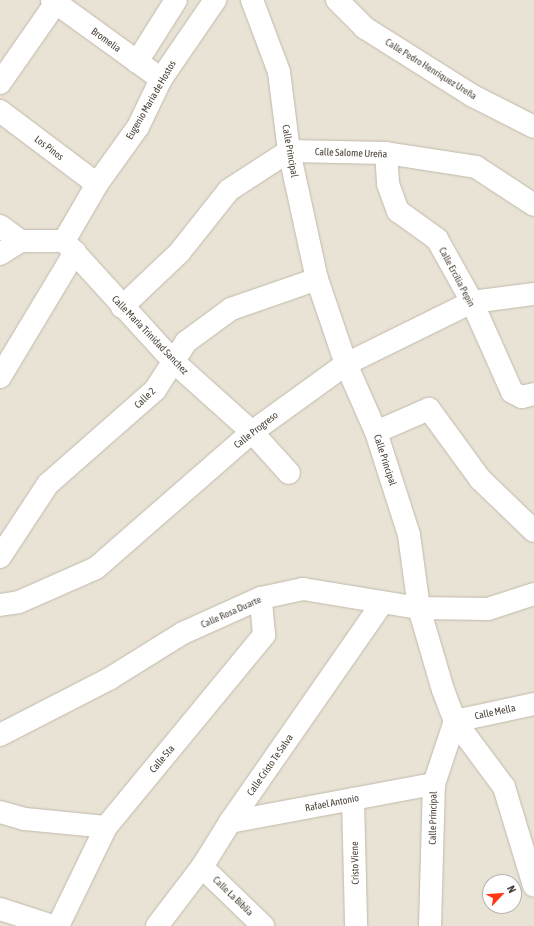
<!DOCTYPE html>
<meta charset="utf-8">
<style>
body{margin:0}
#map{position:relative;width:534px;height:926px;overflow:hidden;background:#f5f1e8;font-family:"Asap Condensed",sans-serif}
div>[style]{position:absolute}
.residential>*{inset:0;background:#e9e3d6}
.roads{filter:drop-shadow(0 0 1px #c1b9aa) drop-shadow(0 0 1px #c1b9aa)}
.minor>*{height:22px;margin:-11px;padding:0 11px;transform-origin:11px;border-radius:11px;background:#fff}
span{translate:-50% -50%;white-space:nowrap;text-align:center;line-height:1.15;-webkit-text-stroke:3px #fff;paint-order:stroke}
.street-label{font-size:10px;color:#494136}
.north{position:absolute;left:482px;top:874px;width:40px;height:40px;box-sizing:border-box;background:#fff;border:1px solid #b6b3af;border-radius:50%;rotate:64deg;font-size:11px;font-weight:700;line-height:16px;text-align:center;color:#494136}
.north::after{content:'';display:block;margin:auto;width:14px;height:18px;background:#ff3915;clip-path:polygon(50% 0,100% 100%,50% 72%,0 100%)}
</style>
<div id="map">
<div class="residential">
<div style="clip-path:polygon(evenodd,0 0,534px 0,534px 926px,0 926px,0 0,490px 882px,514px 882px,514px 906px,490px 906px,490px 882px)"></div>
</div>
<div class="roads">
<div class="minor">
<div style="left:52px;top:0;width:135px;rotate:35.9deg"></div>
<div style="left:252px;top:0;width:77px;rotate:69.4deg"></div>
<div style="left:279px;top:72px;width:80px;rotate:82.8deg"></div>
<div style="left:289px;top:151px;width:131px;rotate:77.7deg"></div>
<div style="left:317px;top:279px;width:90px;rotate:71.2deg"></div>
<div style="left:346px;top:364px;width:74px;rotate:66.2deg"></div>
<div style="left:376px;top:432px;width:108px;rotate:72.2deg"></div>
<div style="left:409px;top:535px;width:74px;rotate:82.2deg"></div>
<div style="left:419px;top:608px;width:85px;rotate:73.7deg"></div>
<div style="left:443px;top:690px;width:33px;rotate:69deg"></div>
<div style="left:455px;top:721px;width:82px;rotate:53.4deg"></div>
<div style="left:504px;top:787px;width:103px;rotate:73.1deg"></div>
<div style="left:337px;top:0;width:40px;rotate:45deg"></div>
<div style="left:365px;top:28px;width:128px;rotate:32.2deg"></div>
<div style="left:473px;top:96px;width:68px;rotate:26.9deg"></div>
<div style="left:137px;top:62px;width:73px;rotate:-57.8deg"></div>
<div style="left:0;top:83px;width:101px;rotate:-55.1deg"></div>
<div style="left:0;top:111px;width:121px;rotate:37deg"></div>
<div style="left:386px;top:153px;width:31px;rotate:86deg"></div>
<div style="left:388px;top:184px;width:29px;rotate:70deg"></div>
<div style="left:398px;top:211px;width:48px;rotate:35.7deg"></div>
<div style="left:437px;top:239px;width:72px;rotate:60.9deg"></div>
<div style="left:472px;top:302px;width:98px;rotate:66deg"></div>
<div style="left:512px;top:392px;width:11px;rotate:27deg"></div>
<div style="left:522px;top:397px;width:12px;rotate:-14deg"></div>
<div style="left:0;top:226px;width:26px;rotate:36deg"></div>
<div style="left:21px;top:241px;width:43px"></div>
<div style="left:64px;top:241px;width:164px;rotate:47.7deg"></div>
<div style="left:174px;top:362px;width:105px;rotate:41.9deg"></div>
<div style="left:252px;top:432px;width:55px;rotate:47.9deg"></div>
<div style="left:64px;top:241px;width:66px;rotate:-59.9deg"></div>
<div style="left:97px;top:184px;width:70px;rotate:-54.3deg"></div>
<div style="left:138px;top:127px;width:53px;rotate:-64.4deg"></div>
<div style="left:161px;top:79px;width:96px;rotate:-55.6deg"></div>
<div style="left:0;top:254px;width:25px;rotate:-32deg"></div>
<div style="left:122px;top:307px;width:79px;rotate:-43.5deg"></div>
<div style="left:179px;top:253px;width:80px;rotate:-51.6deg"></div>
<div style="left:229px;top:190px;width:72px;rotate:-33deg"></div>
<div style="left:289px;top:151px;width:97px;rotate:1.2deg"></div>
<div style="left:386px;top:153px;width:91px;rotate:8.8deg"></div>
<div style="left:476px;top:167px;width:69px;rotate:33.2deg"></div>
<div style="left:0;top:377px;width:146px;rotate:-59deg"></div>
<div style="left:376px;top:432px;width:58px;rotate:-23.5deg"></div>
<div style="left:429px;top:409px;width:87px;rotate:53.9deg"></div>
<div style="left:480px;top:479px;width:75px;rotate:43.9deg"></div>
<div style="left:0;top:557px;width:87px;rotate:-56.7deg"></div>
<div style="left:48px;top:484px;width:142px;rotate:-41.3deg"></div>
<div style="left:155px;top:390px;width:57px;rotate:-57.1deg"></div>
<div style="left:186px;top:342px;width:56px;rotate:-36.3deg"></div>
<div style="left:231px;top:309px;width:91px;rotate:-19.2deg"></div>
<div style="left:0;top:605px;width:19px;rotate:-9deg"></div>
<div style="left:19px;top:602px;width:84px;rotate:-23.8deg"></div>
<div style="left:96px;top:568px;width:207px;rotate:-41.1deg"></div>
<div style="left:252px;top:432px;width:116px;rotate:-35.9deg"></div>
<div style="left:346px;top:364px;width:140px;rotate:-26.2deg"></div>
<div style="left:472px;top:302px;width:63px;rotate:-7.4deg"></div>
<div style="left:455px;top:721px;width:81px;rotate:-12.1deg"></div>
<div style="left:0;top:735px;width:123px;rotate:-27.2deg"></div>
<div style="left:109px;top:679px;width:87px;rotate:-31.9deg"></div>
<div style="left:183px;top:633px;width:85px;rotate:-24.2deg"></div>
<div style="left:261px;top:598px;width:43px;rotate:-12.1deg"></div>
<div style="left:303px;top:589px;width:118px;rotate:9.3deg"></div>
<div style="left:419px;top:608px;width:69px;rotate:0.8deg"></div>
<div style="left:488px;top:609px;width:48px;rotate:-18.1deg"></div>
<div style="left:353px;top:799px;width:127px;rotate:88.6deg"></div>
<div style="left:0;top:812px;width:26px;rotate:16deg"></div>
<div style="left:25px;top:819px;width:81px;rotate:5.6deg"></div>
<div style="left:230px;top:822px;width:208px;rotate:-10.6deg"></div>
<div style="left:202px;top:867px;width:85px;rotate:44deg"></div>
<div style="left:0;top:909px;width:56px;rotate:17.8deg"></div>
<div style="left:58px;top:926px;width:110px;rotate:-64.1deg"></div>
<div style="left:106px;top:827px;width:249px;rotate:-50.5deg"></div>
<div style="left:264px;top:635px;width:37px;rotate:-95deg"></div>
<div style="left:157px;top:926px;width:74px;rotate:-52.7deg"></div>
<div style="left:202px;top:867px;width:53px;rotate:-58.1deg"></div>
<div style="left:230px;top:822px;width:267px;rotate:-55.2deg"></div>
<div style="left:430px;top:926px;width:142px;rotate:-88.4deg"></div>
<div style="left:434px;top:784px;width:66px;rotate:-71.6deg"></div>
</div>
</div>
<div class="street-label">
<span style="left:106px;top:40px;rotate:36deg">Bromelia</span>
<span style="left:431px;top:69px;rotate:32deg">Calle Pedro Henriquez Ureña</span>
<span style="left:151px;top:100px;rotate:-60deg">Eugenio Maria de Hostos</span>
<span style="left:49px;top:148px;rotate:37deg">Los Pinos</span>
<span style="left:290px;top:151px;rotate:80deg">Calle Principal</span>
<span style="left:351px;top:153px;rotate:2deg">Calle Salome Ureña</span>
<span style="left:457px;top:277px;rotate:62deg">Calle Ercilia Pepin</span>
<span style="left:150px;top:335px;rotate:46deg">Calle Maria Trinidad Sanchez</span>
<span style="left:145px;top:398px;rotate:-44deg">Calle 2</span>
<span style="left:256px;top:430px;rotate:-38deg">Calle Progreso</span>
<span style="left:385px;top:460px;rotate:72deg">Calle Principal</span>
<span style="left:231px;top:612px;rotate:-24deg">Calle Rosa Duarte</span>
<span style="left:495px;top:712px;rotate:-12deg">Calle Mella</span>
<span style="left:162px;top:759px;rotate:-50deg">Calle 5ta</span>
<span style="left:270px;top:765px;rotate:-55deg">Calle Cristo Te Salva</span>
<span style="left:332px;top:803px;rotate:-11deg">Rafael Antonio</span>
<span style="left:433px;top:818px;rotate:-89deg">Calle Principal</span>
<span style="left:355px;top:863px;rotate:-91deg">Cristo Viene</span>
<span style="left:233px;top:896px;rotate:44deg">Calle La Biblia</span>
</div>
<div class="north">N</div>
</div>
